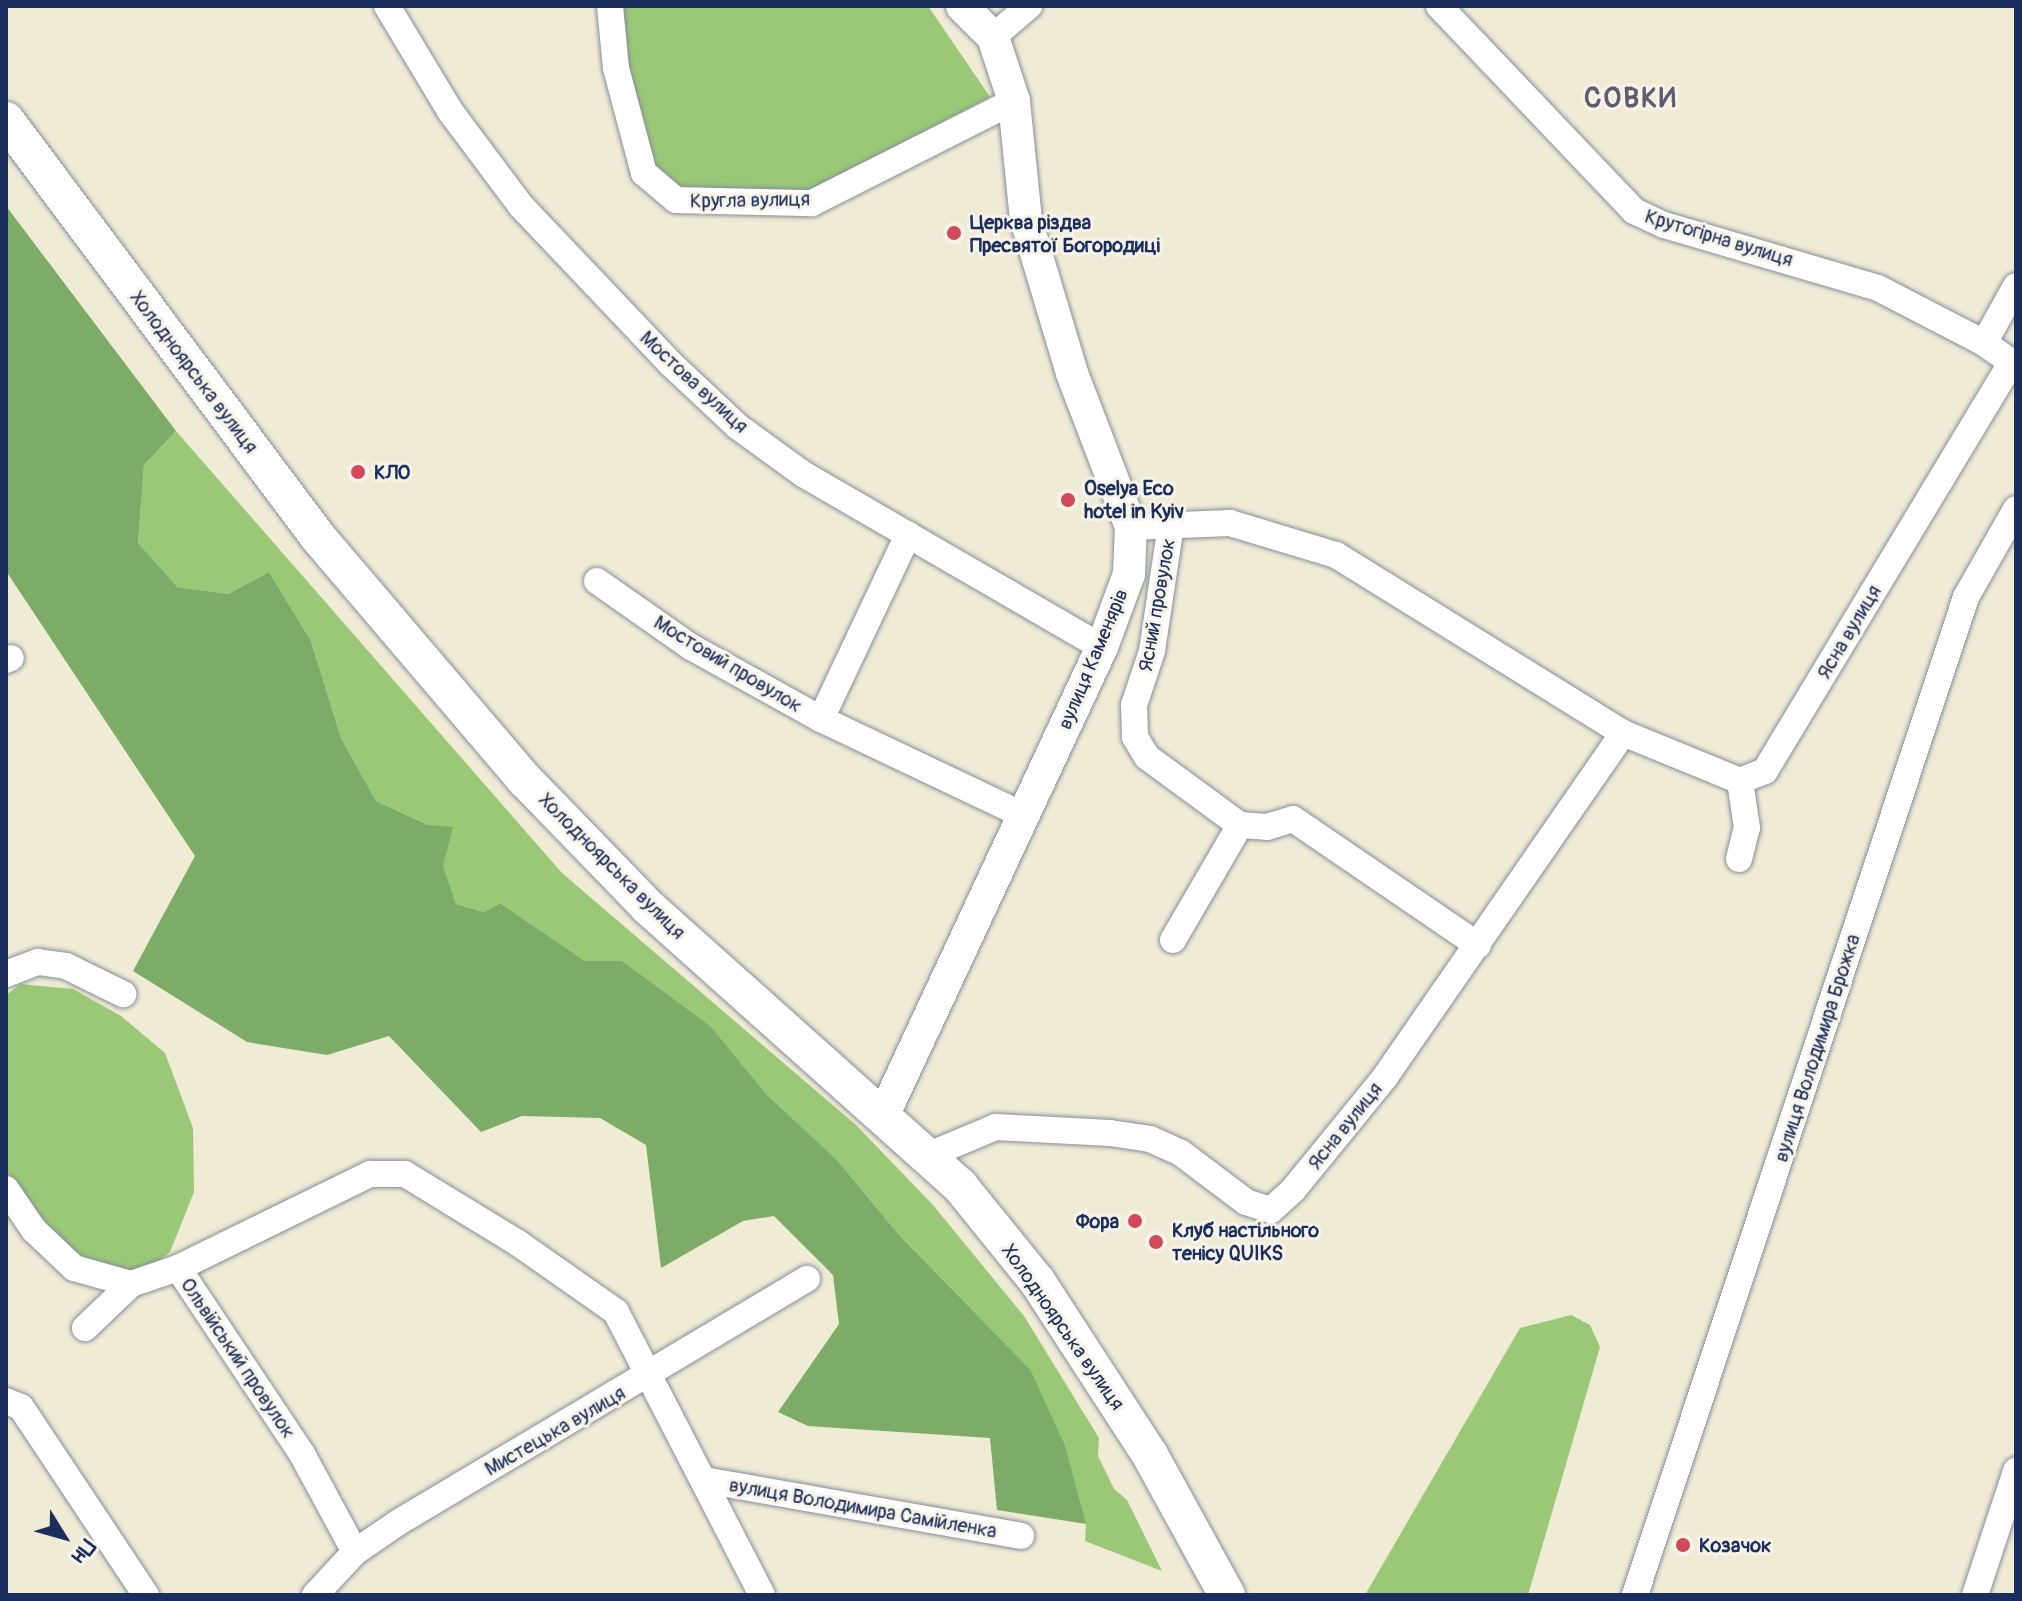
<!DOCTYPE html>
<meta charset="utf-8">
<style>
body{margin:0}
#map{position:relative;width:2022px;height:1601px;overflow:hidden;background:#f0ebd5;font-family:Pangolin,sans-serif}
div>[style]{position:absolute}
.green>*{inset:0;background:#9bc876}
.forest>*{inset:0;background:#7cac67}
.roads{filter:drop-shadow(0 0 2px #868d9a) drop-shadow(0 0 2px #868d9a)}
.minor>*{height:26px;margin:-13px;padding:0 13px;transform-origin:13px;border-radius:13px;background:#fff}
.tertiary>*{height:32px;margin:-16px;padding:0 16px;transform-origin:16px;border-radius:16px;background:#fff}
.secondary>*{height:36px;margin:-18px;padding:0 18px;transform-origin:18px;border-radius:18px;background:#fff}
.dots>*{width:22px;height:22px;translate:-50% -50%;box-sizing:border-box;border:4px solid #f7f3e8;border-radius:50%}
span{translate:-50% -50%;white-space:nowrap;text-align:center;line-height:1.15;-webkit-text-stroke:6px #f7f3e8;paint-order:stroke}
.street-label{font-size:20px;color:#1b2f5e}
.poi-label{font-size:20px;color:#1b2f5e;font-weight:700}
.left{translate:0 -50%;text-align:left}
.right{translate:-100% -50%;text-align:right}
.district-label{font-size:28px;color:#605b6d;font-weight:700;letter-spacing:2px}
.frame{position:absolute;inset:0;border:8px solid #1b2f5e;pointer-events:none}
.north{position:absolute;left:24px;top:1497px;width:80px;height:80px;-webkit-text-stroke:6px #f7f3e8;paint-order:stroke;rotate:127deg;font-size:22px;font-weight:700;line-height:32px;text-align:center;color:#1b2f5e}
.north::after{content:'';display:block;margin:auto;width:28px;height:36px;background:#1b2f5e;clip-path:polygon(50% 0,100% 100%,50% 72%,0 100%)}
</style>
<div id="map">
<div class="green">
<div style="clip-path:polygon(616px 6px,928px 6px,990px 97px,807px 193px,676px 193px,649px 174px)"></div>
<div style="clip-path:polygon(176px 431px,562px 873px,856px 1125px,933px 1205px,1024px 1316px,1099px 1438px,1098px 1456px,1114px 1489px,1127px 1500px,1162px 1571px,1085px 1541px,1086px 1524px,1030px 1369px,899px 1235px,836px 1159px,622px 961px,585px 961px,500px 903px,484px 912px,456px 904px,428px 825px,376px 801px,341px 738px,311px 641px,269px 572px,228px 594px,176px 587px,138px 543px,144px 465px)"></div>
<div style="clip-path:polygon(21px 984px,73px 989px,121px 1016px,165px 1053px,193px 1128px,194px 1192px,170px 1252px,141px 1274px,90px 1261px,58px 1240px,6px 1171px,6px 995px)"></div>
<div style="clip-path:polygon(1571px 1315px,1590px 1325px,1600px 1347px,1528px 1595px,1365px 1595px,1520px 1328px)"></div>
</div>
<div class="forest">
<div style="clip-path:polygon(6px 206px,176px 431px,144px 465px,138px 543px,177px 587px,228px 594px,269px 572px,311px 641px,341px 738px,376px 801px,428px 825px,453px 827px,443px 866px,456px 904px,484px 912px,500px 903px,585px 961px,622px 961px,710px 1026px,766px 1094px,836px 1159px,899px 1235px,1030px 1369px,1065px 1446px,1086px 1524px,997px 1510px,990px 1438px,808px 1426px,778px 1412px,839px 1324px,833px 1275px,774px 1216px,743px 1221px,661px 1268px,646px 1145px,600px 1118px,522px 1116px,481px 1132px,389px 1036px,327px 1055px,247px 1042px,133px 971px,195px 856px,6px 571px)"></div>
</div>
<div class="roads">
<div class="minor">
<div style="left:387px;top:6px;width:122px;rotate:59deg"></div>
<div style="left:450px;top:111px;width:119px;rotate:53.2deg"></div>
<div style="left:521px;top:206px;width:218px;rotate:46.5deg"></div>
<div style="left:671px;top:364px;width:91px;rotate:43.2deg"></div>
<div style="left:737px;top:426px;width:82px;rotate:36deg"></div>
<div style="left:803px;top:474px;width:345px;rotate:30.1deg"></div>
<div style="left:610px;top:6px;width:62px;rotate:84.5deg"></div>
<div style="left:616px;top:68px;width:109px;rotate:75.1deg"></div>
<div style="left:644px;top:173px;width:42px;rotate:40.2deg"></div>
<div style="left:676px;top:200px;width:136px;rotate:1.3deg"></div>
<div style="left:812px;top:203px;width:226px;rotate:-26.8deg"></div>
<div style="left:1439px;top:6px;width:283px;rotate:46.4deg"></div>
<div style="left:1634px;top:211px;width:33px;rotate:25deg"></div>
<div style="left:1664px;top:225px;width:223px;rotate:16.4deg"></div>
<div style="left:1878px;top:288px;width:119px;rotate:27.4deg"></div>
<div style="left:1984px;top:343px;width:39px;rotate:35deg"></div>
<div style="left:993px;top:37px;width:48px;rotate:-40.7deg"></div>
<div style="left:1984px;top:343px;width:65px;rotate:-60.7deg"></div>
<div style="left:1171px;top:525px;width:127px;rotate:98.6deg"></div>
<div style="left:1152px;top:651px;width:57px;rotate:108.4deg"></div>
<div style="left:1134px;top:705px;width:32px;rotate:88deg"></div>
<div style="left:1135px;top:737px;width:23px;rotate:59deg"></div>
<div style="left:1147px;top:757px;width:115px;rotate:36.2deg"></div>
<div style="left:1240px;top:825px;width:27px;rotate:4deg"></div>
<div style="left:1267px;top:827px;width:27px;rotate:-17deg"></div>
<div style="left:1293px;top:819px;width:224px;rotate:34.3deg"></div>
<div style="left:1131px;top:527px;width:99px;rotate:-2.3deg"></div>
<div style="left:1230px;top:523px;width:111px;rotate:16.8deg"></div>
<div style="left:1336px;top:555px;width:338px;rotate:31.8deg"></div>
<div style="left:1623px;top:733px;width:126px;rotate:22.3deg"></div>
<div style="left:1740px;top:781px;width:27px;rotate:-22deg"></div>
<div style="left:1765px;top:771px;width:479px;rotate:-58.9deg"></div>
<div style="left:597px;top:581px;width:115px;rotate:35.1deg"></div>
<div style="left:691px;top:647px;width:149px;rotate:29deg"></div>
<div style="left:821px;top:719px;width:224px;rotate:25.4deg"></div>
<div style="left:6px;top:660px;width:5px;rotate:-22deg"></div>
<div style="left:821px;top:719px;width:204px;rotate:-64.7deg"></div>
<div style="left:1739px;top:859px;width:32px;rotate:-76deg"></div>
<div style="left:1747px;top:828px;width:48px;rotate:-98.5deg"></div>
<div style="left:1173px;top:940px;width:133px;rotate:-59.8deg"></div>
<div style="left:6px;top:974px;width:34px;rotate:-21deg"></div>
<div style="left:38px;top:962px;width:28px;rotate:8deg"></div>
<div style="left:66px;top:966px;width:64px;rotate:26.2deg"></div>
<div style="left:929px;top:1155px;width:73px;rotate:-22.7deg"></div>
<div style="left:996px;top:1127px;width:114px;rotate:3deg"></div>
<div style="left:1110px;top:1133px;width:40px;rotate:8.5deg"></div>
<div style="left:1150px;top:1139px;width:34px;rotate:24deg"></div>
<div style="left:1181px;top:1153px;width:81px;rotate:37deg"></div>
<div style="left:1246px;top:1202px;width:26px;rotate:18deg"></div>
<div style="left:1271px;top:1210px;width:30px;rotate:-42deg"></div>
<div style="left:1293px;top:1190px;width:146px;rotate:-50.8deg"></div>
<div style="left:1385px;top:1077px;width:418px;rotate:-55.3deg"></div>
<div style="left:6px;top:1189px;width:50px;rotate:55.7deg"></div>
<div style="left:34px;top:1230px;width:55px;rotate:43.5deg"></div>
<div style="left:74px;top:1268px;width:59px;rotate:15.7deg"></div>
<div style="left:131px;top:1284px;width:50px;rotate:-18.8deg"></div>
<div style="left:178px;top:1268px;width:224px;rotate:56.3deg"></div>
<div style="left:302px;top:1454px;width:111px;rotate:61.6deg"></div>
<div style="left:178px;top:1268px;width:214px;rotate:-26.1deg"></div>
<div style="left:370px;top:1174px;width:35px"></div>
<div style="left:405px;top:1174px;width:132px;rotate:31.4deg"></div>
<div style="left:518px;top:1243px;width:120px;rotate:35.1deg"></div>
<div style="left:616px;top:1312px;width:318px;rotate:62.7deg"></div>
<div style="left:85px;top:1328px;width:64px;rotate:-43.7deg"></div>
<div style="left:6px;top:1401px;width:16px;rotate:22deg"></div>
<div style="left:21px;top:1407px;width:226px;rotate:56.4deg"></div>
<div style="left:704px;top:1480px;width:322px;rotate:10deg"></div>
<div style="left:315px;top:1595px;width:59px;rotate:-47.1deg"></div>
<div style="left:355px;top:1552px;width:53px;rotate:-34.3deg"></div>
<div style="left:399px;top:1522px;width:475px;rotate:-30.8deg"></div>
<div style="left:1635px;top:1595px;width:1051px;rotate:-71.65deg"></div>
<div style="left:1966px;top:597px;width:101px;rotate:-60.4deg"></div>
<div style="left:1975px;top:1595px;width:131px;rotate:-71.7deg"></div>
</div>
<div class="tertiary">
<div style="left:883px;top:1116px;width:518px;rotate:-64.97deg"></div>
<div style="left:1102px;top:647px;width:78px;rotate:-69.7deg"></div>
<div style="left:1129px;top:574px;width:47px;rotate:-87.6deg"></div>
<div style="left:1131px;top:527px;width:165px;rotate:-111deg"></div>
<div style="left:1072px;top:373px;width:160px;rotate:-106.7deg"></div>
<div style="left:1026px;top:220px;width:120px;rotate:-95.8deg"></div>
<div style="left:1014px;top:101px;width:67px;rotate:-108.2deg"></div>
<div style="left:993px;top:37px;width:44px;rotate:-135deg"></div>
</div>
<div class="secondary">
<div style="left:6px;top:120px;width:521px;rotate:53.2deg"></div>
<div style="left:318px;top:537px;width:319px;rotate:49.6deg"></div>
<div style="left:525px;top:780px;width:177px;rotate:45.9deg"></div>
<div style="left:648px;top:907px;width:419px;rotate:41.8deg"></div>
<div style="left:960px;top:1186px;width:122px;rotate:51deg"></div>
<div style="left:1037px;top:1281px;width:207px;rotate:57deg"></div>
<div style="left:1150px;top:1455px;width:160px;rotate:61.2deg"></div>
</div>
</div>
<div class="dots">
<div style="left:954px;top:233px;background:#d1495b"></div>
<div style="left:358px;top:472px;background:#d1495b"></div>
<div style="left:1068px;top:500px;background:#d1495b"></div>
<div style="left:1135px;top:1221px;background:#d1495b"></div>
<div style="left:1156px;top:1242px;background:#d1495b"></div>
<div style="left:1683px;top:1545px;background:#d1495b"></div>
</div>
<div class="street-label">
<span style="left:750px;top:200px;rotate:-1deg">Кругла вулиця</span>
<span style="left:1719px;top:238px;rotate:17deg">Крутогірна вулиця</span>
<span style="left:194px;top:372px;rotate:53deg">Холодноярська вулиця</span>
<span style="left:694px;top:382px;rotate:43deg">Мостова вулиця</span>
<span style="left:1157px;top:605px;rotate:-80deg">Ясний провулок</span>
<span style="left:1849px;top:632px;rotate:-59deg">Ясна вулиця</span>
<span style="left:1093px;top:659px;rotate:-67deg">вулиця Каменярів</span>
<span style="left:728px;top:664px;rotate:31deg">Мостовий провулок</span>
<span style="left:612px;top:866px;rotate:45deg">Холодноярська вулиця</span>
<span style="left:1817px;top:1048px;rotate:-72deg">вулиця Володимира Брожка</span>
<span style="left:1345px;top:1126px;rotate:-51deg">Ясна вулиця</span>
<span style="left:1063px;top:1327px;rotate:55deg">Холодноярська вулиця</span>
<span style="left:238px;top:1358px;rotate:56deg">Ольвійський провулок</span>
<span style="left:555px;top:1431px;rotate:-30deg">Мистецька вулиця</span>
<span style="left:863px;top:1508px;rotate:10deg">вулиця Володимира Самійленка</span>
</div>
<div class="poi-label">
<span class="left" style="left:970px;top:234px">Церква різдва<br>Пресвятої Богородиці</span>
<span class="left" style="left:374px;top:472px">КЛО</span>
<span class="left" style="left:1084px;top:500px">Oselya Eco<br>hotel in Kyiv</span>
<span class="right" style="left:1119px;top:1221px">Фора</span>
<span class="left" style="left:1172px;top:1242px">Клуб настільного<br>тенісу QUIKS</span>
<span class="left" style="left:1699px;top:1545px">Козачок</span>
</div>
<div class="district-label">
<span style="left:1631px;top:99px">СОВКИ</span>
</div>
<div class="frame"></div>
<div class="north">Пн</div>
</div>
